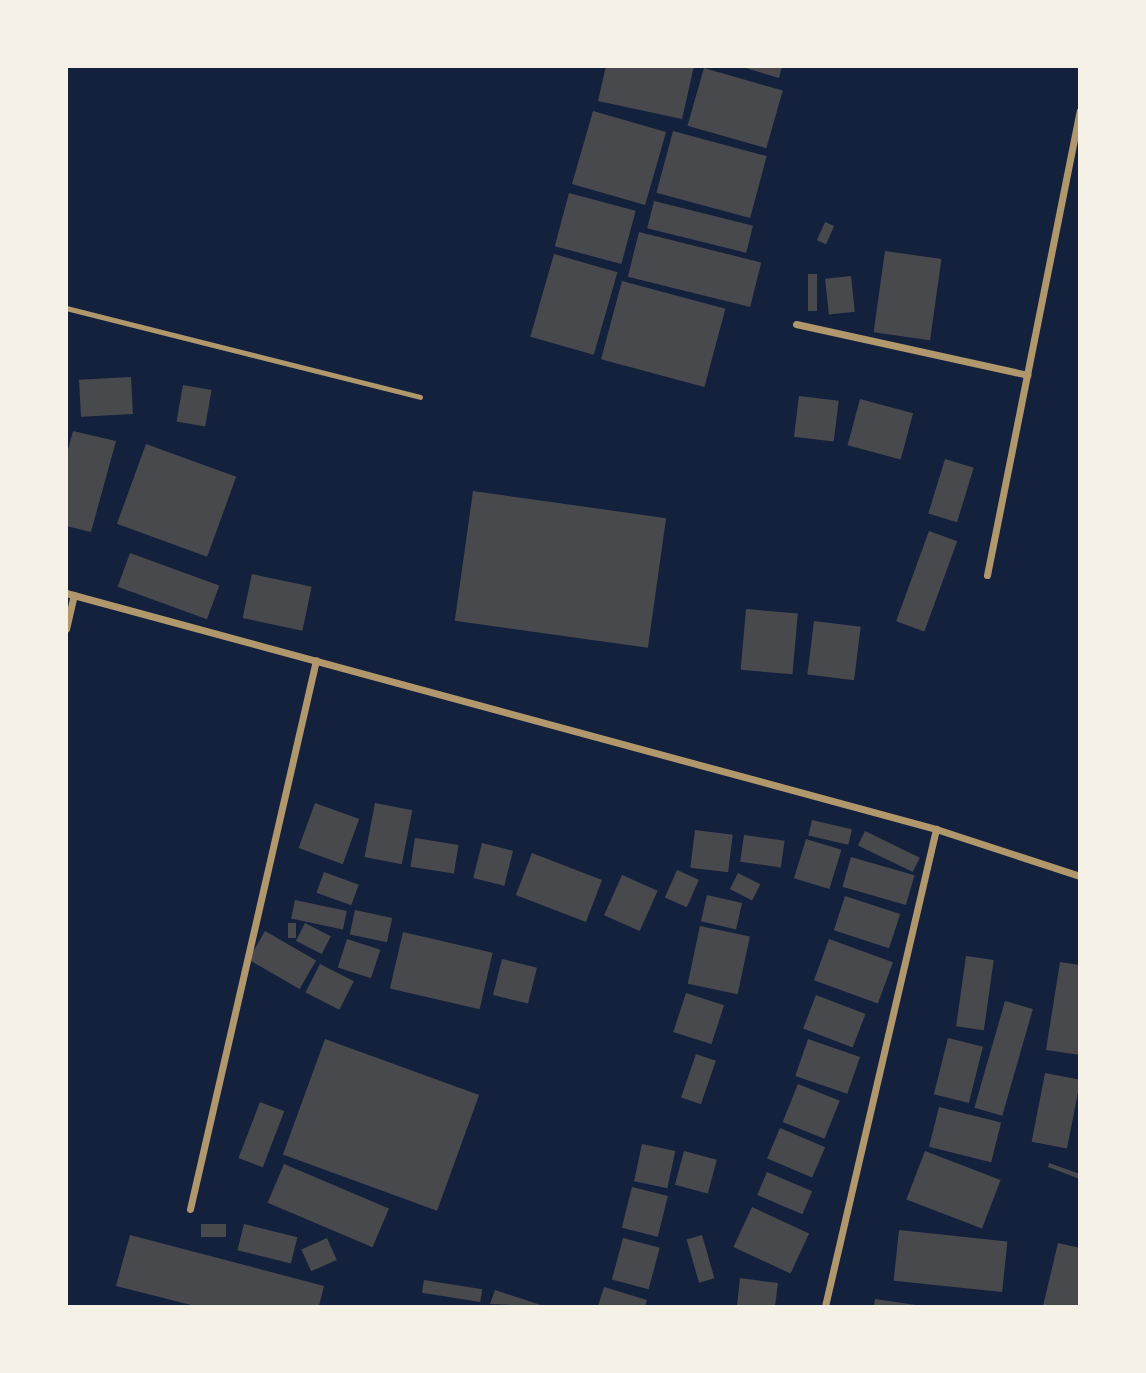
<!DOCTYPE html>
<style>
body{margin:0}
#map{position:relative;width:1146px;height:1373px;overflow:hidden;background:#14213d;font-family:Commissioner,sans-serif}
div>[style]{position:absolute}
.building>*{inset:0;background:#48494c;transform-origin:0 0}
.service>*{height:5px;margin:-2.5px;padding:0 2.5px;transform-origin:2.5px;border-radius:2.5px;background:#b1986c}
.minor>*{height:7px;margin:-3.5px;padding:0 3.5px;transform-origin:3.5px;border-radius:3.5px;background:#b1986c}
span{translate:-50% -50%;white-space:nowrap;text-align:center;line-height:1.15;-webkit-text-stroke:5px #f6f1e7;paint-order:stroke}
.frame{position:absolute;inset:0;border:68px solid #f6f1e7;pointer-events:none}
</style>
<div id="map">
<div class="building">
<div style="clip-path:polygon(606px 66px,694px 66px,682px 119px,598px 101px)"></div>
<div style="clip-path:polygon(739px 66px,782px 66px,779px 78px)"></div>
<div style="left:704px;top:68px;width:82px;height:60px;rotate:16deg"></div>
<div style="left:593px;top:111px;width:76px;height:76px;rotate:16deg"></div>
<div style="left:673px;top:131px;width:97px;height:64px;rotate:15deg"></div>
<div style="left:569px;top:193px;width:69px;height:55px;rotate:15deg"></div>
<div style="left:654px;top:201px;width:102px;height:28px;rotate:14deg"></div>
<div style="left:825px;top:222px;width:10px;height:20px;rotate:24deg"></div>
<div style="left:639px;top:232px;width:126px;height:46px;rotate:14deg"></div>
<div style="left:885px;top:251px;width:57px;height:82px;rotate:8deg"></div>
<div style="left:554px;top:254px;width:66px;height:86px;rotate:16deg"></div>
<div style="left:808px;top:274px;width:9px;height:37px"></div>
<div style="left:851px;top:276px;width:36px;height:26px;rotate:84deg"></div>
<div style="left:622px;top:281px;width:107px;height:81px;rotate:15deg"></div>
<div style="left:131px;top:377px;width:37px;height:52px;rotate:87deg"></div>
<div style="left:183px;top:385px;width:29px;height:37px;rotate:10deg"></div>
<div style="left:799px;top:396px;width:40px;height:41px;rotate:7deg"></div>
<div style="left:860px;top:399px;width:55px;height:48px;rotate:15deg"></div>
<div style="clip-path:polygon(73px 431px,116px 441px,91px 532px,66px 526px,66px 457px)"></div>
<div style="left:146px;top:444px;width:96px;height:85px;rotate:20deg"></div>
<div style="left:945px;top:459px;width:30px;height:57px;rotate:17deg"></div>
<div style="left:473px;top:491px;width:195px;height:131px;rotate:8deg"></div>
<div style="left:929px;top:531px;width:30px;height:96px;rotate:20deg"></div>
<div style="left:130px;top:553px;width:95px;height:36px;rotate:20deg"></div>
<div style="left:252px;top:574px;width:61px;height:45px;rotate:12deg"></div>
<div style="left:746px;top:609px;width:52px;height:61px;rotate:5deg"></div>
<div style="left:814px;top:621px;width:47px;height:54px;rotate:7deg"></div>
<div style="left:315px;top:803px;width:47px;height:48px;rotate:20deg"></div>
<div style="left:375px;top:803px;width:38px;height:55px;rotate:11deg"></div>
<div style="left:812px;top:820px;width:41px;height:16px;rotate:13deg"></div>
<div style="left:695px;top:830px;width:38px;height:38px;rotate:7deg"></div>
<div style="left:865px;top:831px;width:61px;height:16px;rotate:26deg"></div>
<div style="left:744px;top:835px;width:41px;height:27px;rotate:8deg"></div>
<div style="left:415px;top:838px;width:44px;height:29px;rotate:9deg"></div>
<div style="left:806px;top:839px;width:37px;height:41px;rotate:17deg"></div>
<div style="left:482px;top:843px;width:32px;height:36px;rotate:14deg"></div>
<div style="left:532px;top:853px;width:75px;height:45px;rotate:21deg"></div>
<div style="left:851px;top:857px;width:66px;height:31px;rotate:16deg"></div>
<div style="left:677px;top:870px;width:24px;height:30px;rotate:24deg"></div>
<div style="left:324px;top:872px;width:37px;height:22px;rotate:20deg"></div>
<div style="left:738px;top:873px;width:25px;height:18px;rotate:27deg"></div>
<div style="left:622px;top:875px;width:39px;height:44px;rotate:24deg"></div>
<div style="left:707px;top:895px;width:36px;height:27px;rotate:13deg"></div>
<div style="left:845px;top:896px;width:58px;height:36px;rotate:18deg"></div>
<div style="left:295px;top:900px;width:53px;height:19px;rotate:12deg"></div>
<div style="left:355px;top:910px;width:38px;height:25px;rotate:12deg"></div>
<div style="left:288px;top:923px;width:8px;height:15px"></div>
<div style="left:305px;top:923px;width:29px;height:20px;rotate:27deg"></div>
<div style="left:700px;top:926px;width:51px;height:59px;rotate:12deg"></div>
<div style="left:265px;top:931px;width:59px;height:33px;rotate:30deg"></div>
<div style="left:403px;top:932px;width:92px;height:58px;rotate:13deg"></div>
<div style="left:347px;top:939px;width:35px;height:30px;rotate:18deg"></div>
<div style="left:829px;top:939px;width:68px;height:44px;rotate:20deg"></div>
<div style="left:966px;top:956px;width:28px;height:71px;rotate:8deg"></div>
<div style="left:502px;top:959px;width:36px;height:37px;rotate:14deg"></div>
<div style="clip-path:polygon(1060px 962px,1080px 965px,1080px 1055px,1046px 1050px)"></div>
<div style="left:320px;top:964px;width:38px;height:32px;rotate:27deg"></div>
<div style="left:686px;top:993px;width:40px;height:41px;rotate:18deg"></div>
<div style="left:816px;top:995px;width:53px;height:36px;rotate:21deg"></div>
<div style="left:1005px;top:1001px;width:29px;height:111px;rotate:16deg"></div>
<div style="left:948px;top:1038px;width:36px;height:58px;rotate:14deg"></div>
<div style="left:325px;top:1039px;width:164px;height:123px;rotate:20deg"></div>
<div style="left:808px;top:1039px;width:55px;height:39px;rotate:19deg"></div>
<div style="left:696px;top:1054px;width:21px;height:46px;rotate:19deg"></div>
<div style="left:1045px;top:1073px;width:36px;height:70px;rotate:11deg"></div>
<div style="left:798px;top:1084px;width:45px;height:41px;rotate:22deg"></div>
<div style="left:260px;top:1102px;width:26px;height:60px;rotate:21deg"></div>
<div style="left:939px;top:1107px;width:64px;height:41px;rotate:14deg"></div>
<div style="left:780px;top:1128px;width:49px;height:33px;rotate:23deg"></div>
<div style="left:642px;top:1144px;width:34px;height:38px;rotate:12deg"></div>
<div style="left:684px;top:1151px;width:34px;height:35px;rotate:15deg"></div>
<div style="left:925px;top:1151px;width:81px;height:52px;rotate:21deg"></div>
<div style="clip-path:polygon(1049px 1163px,1080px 1174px,1080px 1179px,1048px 1167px)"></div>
<div style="left:284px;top:1164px;width:114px;height:42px;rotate:23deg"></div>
<div style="left:767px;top:1172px;width:49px;height:25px;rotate:23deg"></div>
<div style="left:632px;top:1187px;width:37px;height:42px;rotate:14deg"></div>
<div style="left:752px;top:1207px;width:63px;height:44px;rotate:25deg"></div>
<div style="left:201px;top:1224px;width:25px;height:13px"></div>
<div style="left:244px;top:1224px;width:55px;height:27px;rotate:14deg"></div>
<div style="left:899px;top:1230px;width:109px;height:51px;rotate:6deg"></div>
<div style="clip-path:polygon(130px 1235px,324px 1286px,319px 1306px,195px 1306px,116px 1286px)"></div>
<div style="left:702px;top:1235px;width:45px;height:16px;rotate:74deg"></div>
<div style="left:327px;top:1238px;width:24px;height:28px;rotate:66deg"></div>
<div style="left:623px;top:1238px;width:38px;height:43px;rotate:15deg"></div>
<div style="clip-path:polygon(1058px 1243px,1080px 1248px,1080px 1306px,1043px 1306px)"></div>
<div style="clip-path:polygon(740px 1278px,778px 1283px,775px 1306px,737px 1306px)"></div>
<div style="left:424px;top:1280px;width:59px;height:13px;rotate:9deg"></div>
<div style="clip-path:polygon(604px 1287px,647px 1300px,645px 1306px,598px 1306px)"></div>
<div style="clip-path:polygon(495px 1290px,544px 1306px,490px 1304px)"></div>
<div style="clip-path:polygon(875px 1299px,916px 1305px,916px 1306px,874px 1306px)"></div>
</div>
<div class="service">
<div style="left:66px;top:308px;width:365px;rotate:14.1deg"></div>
</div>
<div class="minor">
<div style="left:796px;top:324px;width:237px;rotate:12.4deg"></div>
<div style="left:987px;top:575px;width:473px;rotate:-78.7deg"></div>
<div style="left:66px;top:593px;width:901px;rotate:15.18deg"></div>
<div style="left:936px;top:829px;width:151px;rotate:18.1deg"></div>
<div style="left:66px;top:629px;width:35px;rotate:-77deg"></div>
<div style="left:190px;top:1209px;width:563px;rotate:-77.07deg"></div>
<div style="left:825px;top:1306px;width:490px;rotate:-76.9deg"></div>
</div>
<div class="frame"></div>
</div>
